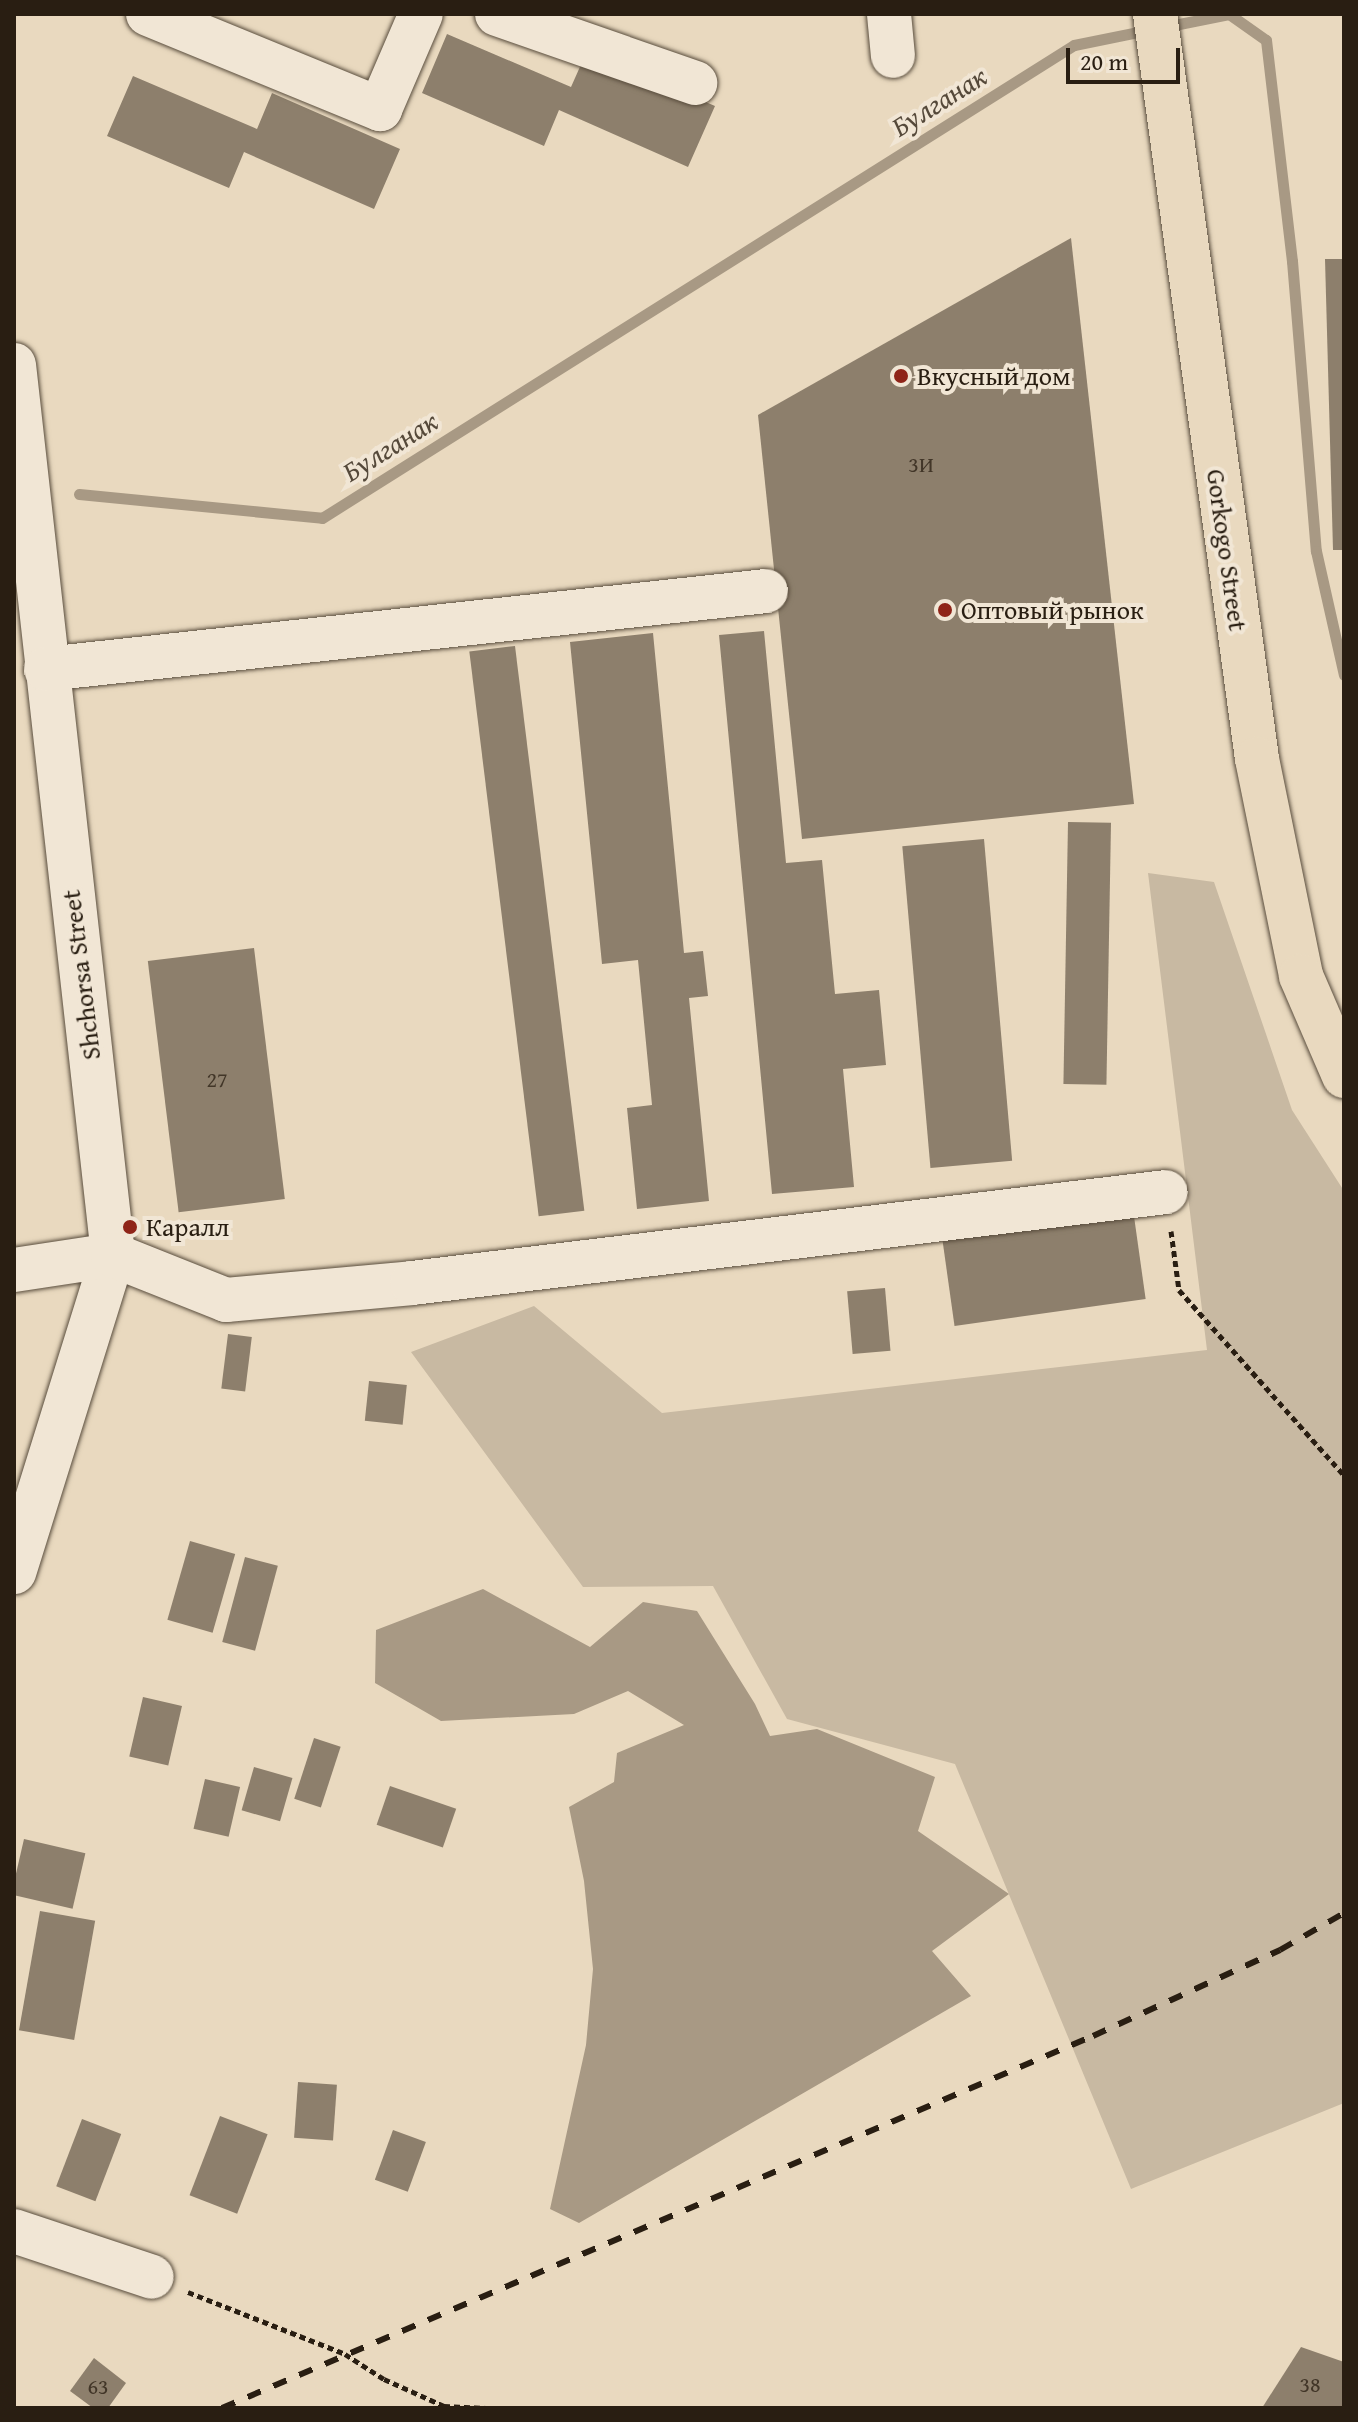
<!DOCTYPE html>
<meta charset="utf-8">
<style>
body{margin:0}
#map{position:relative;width:1358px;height:2422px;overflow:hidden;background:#e9d9bf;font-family:"Gentium Book Plus",serif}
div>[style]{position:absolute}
.green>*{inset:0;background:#c8b9a2}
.water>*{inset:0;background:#a89984}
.stream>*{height:11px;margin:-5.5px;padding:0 5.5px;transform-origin:5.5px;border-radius:5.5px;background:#a89984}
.building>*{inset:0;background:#8d7f6c;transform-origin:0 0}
.path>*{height:5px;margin-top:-2.5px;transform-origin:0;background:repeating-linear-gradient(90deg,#291e12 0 6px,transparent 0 10px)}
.roads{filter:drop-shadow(0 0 2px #594d3d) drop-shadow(0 0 2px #594d3d)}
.minor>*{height:44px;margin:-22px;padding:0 22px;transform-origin:22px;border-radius:22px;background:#f1e6d5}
.major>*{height:44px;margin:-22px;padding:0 22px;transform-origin:22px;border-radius:22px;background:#e9d9bf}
.rail>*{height:6px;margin-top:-3px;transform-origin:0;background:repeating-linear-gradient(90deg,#291e12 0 14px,transparent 0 28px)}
.dots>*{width:22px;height:22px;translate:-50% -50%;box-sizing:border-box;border:4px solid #f1e6d5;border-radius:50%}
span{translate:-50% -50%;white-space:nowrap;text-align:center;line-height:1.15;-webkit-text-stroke:8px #f1e6d5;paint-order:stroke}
.number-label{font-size:22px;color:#423628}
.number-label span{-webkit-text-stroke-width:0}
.poi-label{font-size:26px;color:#291e12}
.left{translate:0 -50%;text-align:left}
.street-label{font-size:26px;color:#291e12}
.water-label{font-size:28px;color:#55493a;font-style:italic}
.frame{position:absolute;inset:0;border:16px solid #291e12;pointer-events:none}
.scale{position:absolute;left:1066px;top:48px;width:114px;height:36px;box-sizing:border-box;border:4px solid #291e12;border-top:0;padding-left:10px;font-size:24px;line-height:28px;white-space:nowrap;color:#291e12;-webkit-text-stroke:6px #f1e6d5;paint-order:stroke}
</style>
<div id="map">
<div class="green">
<div style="clip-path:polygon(1148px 873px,1214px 882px,1292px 1110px,1344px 1191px,1344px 2103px,1131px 2189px,955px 1764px,787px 1719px,713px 1586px,583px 1587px,411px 1352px,534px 1306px,662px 1413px,1207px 1350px)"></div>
</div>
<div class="water">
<div style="clip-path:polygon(483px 1589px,590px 1647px,643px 1602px,697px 1611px,755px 1704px,770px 1736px,817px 1729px,935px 1777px,918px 1831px,1009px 1894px,932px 1951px,971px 1996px,579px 2223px,550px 2209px,586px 2045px,593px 1969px,584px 1881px,569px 1807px,614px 1782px,617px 1753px,684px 1725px,628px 1691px,574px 1714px,441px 1721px,375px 1683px,376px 1630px)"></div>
</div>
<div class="stream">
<div style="left:1164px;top:27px;width:66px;rotate:-11.3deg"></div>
<div style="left:1229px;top:14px;width:45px;rotate:35.1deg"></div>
<div style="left:1266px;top:40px;width:223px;rotate:83.3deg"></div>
<div style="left:1292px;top:261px;width:291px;rotate:85.3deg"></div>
<div style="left:1316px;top:551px;width:127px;rotate:77.3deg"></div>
<div style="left:79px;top:494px;width:244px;rotate:5.6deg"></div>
<div style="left:322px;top:518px;width:888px;rotate:-32.17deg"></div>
<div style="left:1074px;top:45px;width:76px;rotate:-11.5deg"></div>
</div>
<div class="building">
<div style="clip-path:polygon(447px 34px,571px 87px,587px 51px,715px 106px,688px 167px,559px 110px,544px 146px,422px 93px)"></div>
<div style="clip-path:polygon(133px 76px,257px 129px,272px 93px,400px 149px,374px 209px,244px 152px,229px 188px,107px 136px)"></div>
<div style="clip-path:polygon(1071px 238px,1134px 804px,802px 839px,758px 415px)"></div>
<div style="clip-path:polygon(1325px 259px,1344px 259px,1344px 550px,1333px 550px)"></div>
<div style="clip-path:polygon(764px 631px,786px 863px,822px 860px,835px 994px,879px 990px,886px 1065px,843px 1069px,854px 1187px,772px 1194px,719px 635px)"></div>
<div style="clip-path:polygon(653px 633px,684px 953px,703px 951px,708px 996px,689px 998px,709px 1201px,637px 1209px,627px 1108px,652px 1105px,638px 960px,602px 964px,570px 642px)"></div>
<div style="left:515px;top:646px;width:569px;height:46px;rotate:83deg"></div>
<div style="left:1068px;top:822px;width:43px;height:262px;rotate:1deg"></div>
<div style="left:984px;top:839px;width:323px;height:82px;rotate:85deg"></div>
<div style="left:254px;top:948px;width:253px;height:107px;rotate:83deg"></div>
<div style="left:1132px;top:1202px;width:98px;height:193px;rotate:82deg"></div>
<div style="left:885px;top:1288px;width:63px;height:38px;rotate:85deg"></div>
<div style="left:228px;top:1334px;width:24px;height:55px;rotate:7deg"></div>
<div style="left:369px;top:1381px;width:38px;height:40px;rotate:6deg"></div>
<div style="left:190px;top:1541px;width:47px;height:82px;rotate:16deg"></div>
<div style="left:245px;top:1557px;width:34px;height:88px;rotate:15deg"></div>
<div style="left:143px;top:1697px;width:40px;height:61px;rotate:13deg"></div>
<div style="left:314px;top:1738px;width:28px;height:64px;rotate:18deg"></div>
<div style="left:254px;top:1767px;width:40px;height:45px;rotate:16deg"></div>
<div style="left:205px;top:1779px;width:36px;height:51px;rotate:13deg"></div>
<div style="left:390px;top:1786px;width:70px;height:41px;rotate:19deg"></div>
<div style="left:24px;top:1839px;width:63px;height:57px;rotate:13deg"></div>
<div style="left:40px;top:1911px;width:56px;height:121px;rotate:10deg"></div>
<div style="left:298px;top:2082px;width:39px;height:56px;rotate:4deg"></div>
<div style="left:220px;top:2116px;width:51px;height:85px;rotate:21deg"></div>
<div style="left:82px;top:2119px;width:42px;height:72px;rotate:21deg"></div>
<div style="left:393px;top:2130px;width:35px;height:53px;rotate:20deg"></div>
<div style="clip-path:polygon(1301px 2347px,1344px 2362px,1344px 2408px,1262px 2408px)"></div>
<div style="clip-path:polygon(94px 2358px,126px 2383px,108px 2408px,93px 2408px,70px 2391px)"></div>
</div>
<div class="path">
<div style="left:1171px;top:1231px;width:60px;rotate:82.3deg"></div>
<div style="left:1179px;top:1290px;width:248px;rotate:48.3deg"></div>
<div style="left:188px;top:2292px;width:169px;rotate:21.5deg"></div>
<div style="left:345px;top:2354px;width:46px;rotate:32.7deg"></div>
<div style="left:384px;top:2379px;width:66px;rotate:24.2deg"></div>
<div style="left:444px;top:2406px;width:42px;rotate:2.7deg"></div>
</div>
<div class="roads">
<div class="minor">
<div style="left:148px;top:14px;width:251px;rotate:22.3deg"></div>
<div style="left:380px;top:109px;width:103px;rotate:-66.7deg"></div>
<div style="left:497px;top:14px;width:210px;rotate:19.2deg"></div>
<div style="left:889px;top:14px;width:42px;rotate:84.6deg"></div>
<div style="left:14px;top:365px;width:895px;rotate:83.65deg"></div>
<div style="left:113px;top:1255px;width:332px;rotate:107.3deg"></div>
<div style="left:46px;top:669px;width:724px;rotate:-6.18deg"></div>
<div style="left:14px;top:1270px;width:100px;rotate:-8.6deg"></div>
<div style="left:113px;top:1255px;width:122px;rotate:21.7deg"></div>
<div style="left:226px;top:1300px;width:187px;rotate:-5.2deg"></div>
<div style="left:412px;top:1283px;width:759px;rotate:-6.88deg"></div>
<div style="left:14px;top:2231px;width:145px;rotate:18.4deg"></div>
</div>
<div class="major">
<div style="left:1155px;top:14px;width:752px;rotate:82.2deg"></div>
<div style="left:1257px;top:759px;width:221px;rotate:78.5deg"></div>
<div style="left:1301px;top:976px;width:109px;rotate:66.7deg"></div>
</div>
</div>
<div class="rail">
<div style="left:222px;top:2408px;width:947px;rotate:-23.13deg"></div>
<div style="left:1093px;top:2036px;width:206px;rotate:-24.7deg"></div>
<div style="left:1280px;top:1950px;width:74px;rotate:-30deg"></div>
</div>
<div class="dots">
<div style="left:901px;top:376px;background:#8f2418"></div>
<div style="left:945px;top:610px;background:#8f2418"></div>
<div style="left:130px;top:1227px;background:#8f2418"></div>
</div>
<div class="number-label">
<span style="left:921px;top:465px">3И</span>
<span style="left:217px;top:1080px">27</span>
<span style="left:1310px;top:2385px">38</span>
<span style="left:98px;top:2387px">63</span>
</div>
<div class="poi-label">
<span class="left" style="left:917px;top:376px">Вкусный дом</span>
<span class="left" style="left:961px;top:610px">Оптовый рынок</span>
<span class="left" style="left:146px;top:1227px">Каралл</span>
</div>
<div class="street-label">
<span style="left:1227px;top:550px;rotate:82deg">Gorkogo Street</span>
<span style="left:81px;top:975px;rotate:-97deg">Shchorsa Street</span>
</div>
<div class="water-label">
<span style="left:939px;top:101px;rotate:-32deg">Булганак</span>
<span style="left:390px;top:446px;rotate:-32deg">Булганак</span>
</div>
<div class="frame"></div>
<div class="scale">20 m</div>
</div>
